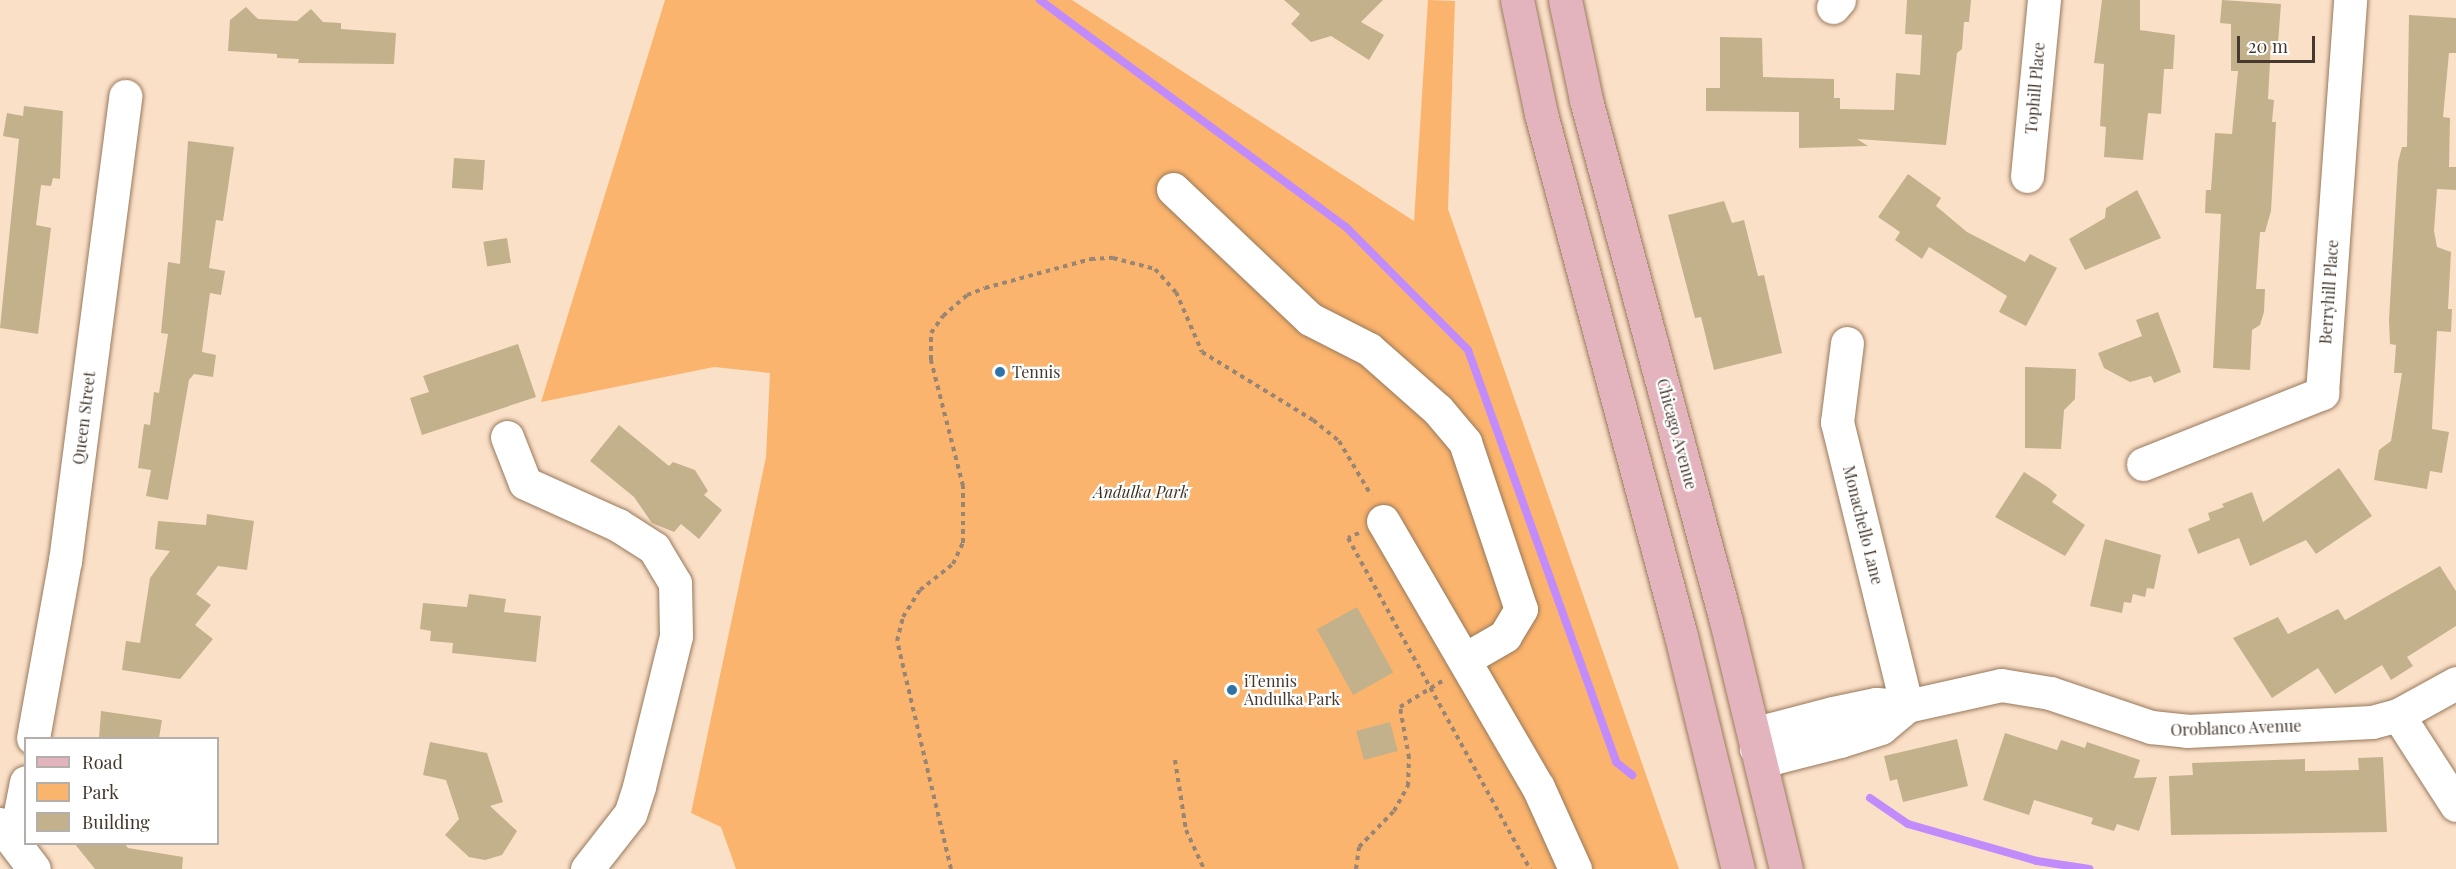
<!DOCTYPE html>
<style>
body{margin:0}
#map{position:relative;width:2456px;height:869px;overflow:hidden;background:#fbe0c8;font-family:"Playfair Display",serif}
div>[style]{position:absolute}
.green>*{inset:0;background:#fbb46d}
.stream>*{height:8px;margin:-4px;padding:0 4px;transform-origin:4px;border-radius:4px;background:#c18bfb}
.building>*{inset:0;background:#c3b18b;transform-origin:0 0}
.path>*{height:4px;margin-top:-2px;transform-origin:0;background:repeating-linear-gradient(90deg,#988573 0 4.5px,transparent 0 9px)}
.roads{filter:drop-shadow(0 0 2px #97795c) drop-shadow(0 0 2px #97795c)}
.minor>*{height:33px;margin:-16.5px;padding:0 16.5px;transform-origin:16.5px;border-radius:16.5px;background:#fff}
.major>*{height:33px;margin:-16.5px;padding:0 16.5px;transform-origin:16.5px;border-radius:16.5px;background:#e3b3be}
.dots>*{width:16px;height:16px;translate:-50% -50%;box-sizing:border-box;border:3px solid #fff;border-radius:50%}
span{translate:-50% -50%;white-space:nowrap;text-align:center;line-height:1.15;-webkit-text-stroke:4.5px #fff;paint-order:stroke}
.street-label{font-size:16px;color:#45382c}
.poi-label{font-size:16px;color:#45382c}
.left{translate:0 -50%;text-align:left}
.park-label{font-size:16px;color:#3f2d1c;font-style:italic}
.legend{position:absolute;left:24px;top:737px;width:195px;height:108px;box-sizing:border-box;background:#fff;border:2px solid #b5afab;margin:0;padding:8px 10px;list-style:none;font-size:18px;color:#45382c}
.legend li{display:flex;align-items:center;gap:12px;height:30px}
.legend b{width:30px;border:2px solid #b5afab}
.scale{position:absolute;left:2237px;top:36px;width:78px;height:27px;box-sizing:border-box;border:3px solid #45382c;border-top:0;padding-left:8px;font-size:18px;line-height:21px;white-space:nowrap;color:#45382c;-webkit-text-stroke:4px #fff;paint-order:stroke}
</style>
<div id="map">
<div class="green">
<div style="clip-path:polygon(665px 0,1072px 0,1414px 221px,1428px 0,1455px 1px,1448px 209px,1679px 869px,736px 869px,721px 827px,691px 813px,766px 457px,770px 373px,714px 367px,541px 402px)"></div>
</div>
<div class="stream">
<div style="left:1040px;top:0;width:381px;rotate:36.6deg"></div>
<div style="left:1346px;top:227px;width:173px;rotate:45.2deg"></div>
<div style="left:1468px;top:350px;width:438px;rotate:70.2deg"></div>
<div style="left:1616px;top:762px;width:21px;rotate:39deg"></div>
<div style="left:1870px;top:798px;width:46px;rotate:34.4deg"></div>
<div style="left:1908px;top:824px;width:134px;rotate:16deg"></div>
<div style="left:2037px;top:861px;width:53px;rotate:8.7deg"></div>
</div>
<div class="building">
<div style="clip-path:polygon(1284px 0,1383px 0,1361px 22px,1384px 35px,1369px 60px,1331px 36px,1311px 42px,1291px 24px,1300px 14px)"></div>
<div style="clip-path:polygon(1907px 0,1971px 0,1969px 22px,1964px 22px,1962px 49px,1957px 53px,1946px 145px,1857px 139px,1868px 146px,1799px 148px,1799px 112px,1706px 111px,1706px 88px,1720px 88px,1720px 37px,1762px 38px,1763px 77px,1834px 79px,1834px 98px,1840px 98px,1840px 109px,1894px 110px,1896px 73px,1920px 75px,1922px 35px,1905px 34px)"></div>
<div style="clip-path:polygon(2102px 0,2140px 0,2140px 30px,2175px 35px,2173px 69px,2164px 69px,2161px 114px,2148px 113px,2143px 160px,2104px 157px,2106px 127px,2100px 126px,2104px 64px,2094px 63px)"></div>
<div style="clip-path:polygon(2222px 0,2281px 4px,2278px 43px,2271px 43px,2268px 99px,2274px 100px,2272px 122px,2276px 122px,2271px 211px,2265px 232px,2260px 232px,2256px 289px,2265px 289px,2264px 312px,2260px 325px,2252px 330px,2250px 370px,2213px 368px,2221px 214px,2205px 213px,2206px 190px,2211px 190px,2215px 133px,2232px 134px,2238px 71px,2231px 71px,2231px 24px,2220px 23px)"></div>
<div style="clip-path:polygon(246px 7px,258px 19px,297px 21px,311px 9px,323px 22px,341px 23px,341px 29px,396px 33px,394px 64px,298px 63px,299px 59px,277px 58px,277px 54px,228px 51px,230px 20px)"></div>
<div style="clip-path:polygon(2409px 15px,2456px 18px,2456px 53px,2449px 53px,2443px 117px,2450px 118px,2449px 167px,2456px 167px,2456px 190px,2437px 189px,2434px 231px,2437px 247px,2451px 252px,2448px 309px,2452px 309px,2451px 332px,2437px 331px,2432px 429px,2449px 432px,2442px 473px,2430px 471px,2427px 489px,2374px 480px,2379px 450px,2391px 441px,2402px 373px,2394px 373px,2396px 345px,2390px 344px,2389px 320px,2398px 162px,2402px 147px,2407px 147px)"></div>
<div style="clip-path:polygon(24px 106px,63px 111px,60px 179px,53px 178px,51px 186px,41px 185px,36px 225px,51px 228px,38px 334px,0 328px,19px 139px,3px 136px,7px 113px,23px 116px)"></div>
<div style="clip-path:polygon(188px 141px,234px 147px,223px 221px,216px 220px,209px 268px,225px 271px,221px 295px,210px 293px,202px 352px,216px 355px,213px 377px,194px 374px,189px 380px,168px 500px,146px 496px,151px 470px,138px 468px,144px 424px,150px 425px,154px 392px,159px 393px,168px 334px,161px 333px,168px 262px,180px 264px)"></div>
<div style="left:454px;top:158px;width:31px;height:30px;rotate:4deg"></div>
<div style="clip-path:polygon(1908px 174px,1941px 198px,1936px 206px,1967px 232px,2025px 262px,2030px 254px,2057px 268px,2026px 326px,1999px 312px,2007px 296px,1929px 247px,1922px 259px,1895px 240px,1900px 232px,1878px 217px)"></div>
<div style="clip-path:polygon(2137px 190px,2161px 238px,2085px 270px,2069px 239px,2105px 218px,2106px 208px)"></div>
<div style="clip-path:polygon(1724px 201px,1732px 223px,1744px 220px,1758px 276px,1764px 275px,1782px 353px,1714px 370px,1701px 317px,1695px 318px,1668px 215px)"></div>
<div style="left:507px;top:238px;width:25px;height:24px;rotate:81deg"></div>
<div style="clip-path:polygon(2158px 312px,2181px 372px,2154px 383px,2151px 376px,2130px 382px,2104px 368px,2098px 353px,2142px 336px,2136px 320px)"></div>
<div style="clip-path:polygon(518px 344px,536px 397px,422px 435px,410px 398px,429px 392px,423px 376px)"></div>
<div style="clip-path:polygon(2025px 367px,2076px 369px,2075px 399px,2064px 410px,2061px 449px,2025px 448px)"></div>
<div style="clip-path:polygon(619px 425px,669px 466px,673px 462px,695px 470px,708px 491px,704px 495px,722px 510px,699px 539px,681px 524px,674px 532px,652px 523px,634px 497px,590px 461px)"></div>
<div style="clip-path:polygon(2339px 468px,2372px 516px,2316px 554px,2306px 540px,2250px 566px,2239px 538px,2198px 554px,2188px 529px,2210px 520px,2208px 513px,2224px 507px,2222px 504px,2252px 492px,2263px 522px)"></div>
<div style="clip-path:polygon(2024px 472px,2049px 488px,2057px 495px,2052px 502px,2085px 525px,2065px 556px,1995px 517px)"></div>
<div style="clip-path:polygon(207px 514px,254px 521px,247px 570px,218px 566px,196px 594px,211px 605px,195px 625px,213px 639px,180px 679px,122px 670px,126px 641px,140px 643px,150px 578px,170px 551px,155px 549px,158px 521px,206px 525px)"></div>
<div style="clip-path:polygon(2105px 539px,2161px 555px,2154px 589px,2147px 588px,2145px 597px,2133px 594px,2131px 603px,2124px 602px,2122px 613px,2090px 606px)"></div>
<div style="clip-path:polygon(2440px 566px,2456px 591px,2456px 626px,2407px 657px,2413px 666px,2391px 680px,2382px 665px,2335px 694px,2318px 668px,2272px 698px,2233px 638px,2278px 617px,2288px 634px,2338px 609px,2345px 620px)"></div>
<div style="clip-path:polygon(469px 594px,506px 599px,504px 612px,541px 616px,536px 662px,452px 653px,453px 643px,430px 641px,431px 631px,420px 629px,423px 603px,467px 607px)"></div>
<div style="left:1357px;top:607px;width:75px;height:46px;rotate:61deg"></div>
<div style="clip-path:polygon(101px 711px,162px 720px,159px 738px,99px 738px)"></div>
<div style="left:1390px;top:722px;width:30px;height:35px;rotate:75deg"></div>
<div style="clip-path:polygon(2005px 733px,2057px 750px,2061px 740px,2085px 748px,2087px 742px,2140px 760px,2134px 778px,2157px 777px,2139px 831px,2117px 824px,2114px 831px,2091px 824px,2093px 818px,2034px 800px,2029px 815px,1983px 800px)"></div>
<div style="clip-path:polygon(1957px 739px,1968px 786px,1903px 802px,1897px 779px,1890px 781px,1884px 756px)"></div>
<div style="clip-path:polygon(430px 742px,487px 753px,503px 802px,490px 806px,517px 831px,502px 855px,485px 860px,469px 857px,445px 835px,459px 819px,446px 780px,423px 775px)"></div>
<div style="clip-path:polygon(2383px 757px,2387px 832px,2171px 835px,2169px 776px,2193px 775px,2192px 763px,2305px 759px,2305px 771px,2359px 770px,2358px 758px)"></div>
<div style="clip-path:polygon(74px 843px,124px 843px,128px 848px,183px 857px,182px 869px,95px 869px)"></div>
</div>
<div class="path">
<div style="left:1359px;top:533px;width:12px;rotate:156deg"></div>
<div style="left:1348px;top:538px;width:378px;rotate:61.2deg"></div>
<div style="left:1175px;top:760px;width:71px;rotate:81.1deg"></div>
<div style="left:1186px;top:830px;width:43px;rotate:65.2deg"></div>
<div style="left:951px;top:869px;width:234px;rotate:-103.3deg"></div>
<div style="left:897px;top:641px;width:25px;rotate:-76deg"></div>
<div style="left:903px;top:617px;width:32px;rotate:-58deg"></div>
<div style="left:920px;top:590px;width:42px;rotate:-38.2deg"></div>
<div style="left:953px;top:564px;width:23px;rotate:-65deg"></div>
<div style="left:963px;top:543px;width:57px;rotate:-90deg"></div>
<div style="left:963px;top:486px;width:130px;rotate:-104.3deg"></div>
<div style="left:931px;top:360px;width:27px;rotate:-90deg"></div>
<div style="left:931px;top:333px;width:21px;rotate:-55deg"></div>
<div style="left:943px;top:316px;width:32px;rotate:-41deg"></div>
<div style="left:967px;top:295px;width:19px;rotate:-21deg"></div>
<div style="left:985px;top:288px;width:110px;rotate:-15.3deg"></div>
<div style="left:1091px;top:259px;width:22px;rotate:-3deg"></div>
<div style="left:1113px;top:258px;width:43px;rotate:14.7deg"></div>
<div style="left:1155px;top:269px;width:31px;rotate:48deg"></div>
<div style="left:1176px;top:292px;width:65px;rotate:66.6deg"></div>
<div style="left:1202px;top:352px;width:130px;rotate:31.5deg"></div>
<div style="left:1313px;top:420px;width:33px;rotate:39deg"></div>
<div style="left:1339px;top:441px;width:63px;rotate:59.3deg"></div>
<div style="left:1356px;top:869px;width:22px;rotate:-82deg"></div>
<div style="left:1359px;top:847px;width:50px;rotate:-45.8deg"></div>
<div style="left:1394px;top:811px;width:29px;rotate:-61deg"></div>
<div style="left:1408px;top:786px;width:28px;rotate:-88deg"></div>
<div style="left:1409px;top:758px;width:52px;rotate:-100deg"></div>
<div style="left:1400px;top:707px;width:52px;rotate:-31.5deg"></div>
</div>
<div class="roads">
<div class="minor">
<div style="left:1833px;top:7px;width:9px;rotate:-49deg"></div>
<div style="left:2027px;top:176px;width:177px;rotate:-84.5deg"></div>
<div style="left:1173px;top:189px;width:189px;rotate:43.5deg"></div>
<div style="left:1310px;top:319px;width:66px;rotate:27deg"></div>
<div style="left:1369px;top:349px;width:92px;rotate:41.5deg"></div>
<div style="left:1438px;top:410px;width:42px;rotate:49.8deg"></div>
<div style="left:1465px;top:442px;width:176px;rotate:71.5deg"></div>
<div style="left:1521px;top:609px;width:31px;rotate:121deg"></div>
<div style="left:1505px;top:636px;width:46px;rotate:150.1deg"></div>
<div style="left:1847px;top:343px;width:80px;rotate:97.2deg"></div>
<div style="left:1837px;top:422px;width:292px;rotate:76.2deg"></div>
<div style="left:507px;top:437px;width:49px;rotate:68.6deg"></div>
<div style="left:525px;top:483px;width:102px;rotate:24.3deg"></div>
<div style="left:618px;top:525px;width:43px;rotate:32.6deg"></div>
<div style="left:654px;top:548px;width:41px;rotate:59deg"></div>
<div style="left:675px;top:583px;width:53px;rotate:88.9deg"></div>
<div style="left:676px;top:636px;width:155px;rotate:103.8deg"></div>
<div style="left:639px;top:787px;width:28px;rotate:108deg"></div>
<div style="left:630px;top:814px;width:70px;rotate:128deg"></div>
<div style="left:2143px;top:464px;width:193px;rotate:-21.6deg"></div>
<div style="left:2322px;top:393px;width:394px;rotate:-85.9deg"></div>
<div style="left:1383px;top:521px;width:308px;rotate:59.8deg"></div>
<div style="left:1538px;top:787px;width:90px;rotate:65.7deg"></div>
<div style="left:1907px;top:706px;width:34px;rotate:140deg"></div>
<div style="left:1881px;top:728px;width:43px;rotate:162.4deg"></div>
<div style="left:1840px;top:741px;width:65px;rotate:165.7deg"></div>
<div style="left:1777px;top:757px;width:23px;rotate:-157deg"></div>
<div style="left:1756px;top:748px;width:22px;rotate:-56deg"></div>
<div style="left:1768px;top:730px;width:67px;rotate:-14.7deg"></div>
<div style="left:1833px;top:713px;width:44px;rotate:-11.8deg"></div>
<div style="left:1876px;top:704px;width:31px;rotate:4deg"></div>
<div style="left:1907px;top:706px;width:96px;rotate:-12.6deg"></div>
<div style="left:2001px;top:685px;width:50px;rotate:9.3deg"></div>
<div style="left:2050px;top:693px;width:107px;rotate:18.6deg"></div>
<div style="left:2151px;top:727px;width:36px;rotate:6deg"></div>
<div style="left:2187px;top:731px;width:185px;rotate:-2.8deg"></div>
<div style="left:2372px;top:722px;width:27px;rotate:-15deg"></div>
<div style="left:2398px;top:715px;width:66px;rotate:-28.9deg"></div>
<div style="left:2398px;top:715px;width:107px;rotate:57.2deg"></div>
<div style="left:33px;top:738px;width:180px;rotate:-79.8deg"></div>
<div style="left:65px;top:561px;width:469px;rotate:-82.6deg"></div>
<div style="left:0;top:824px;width:56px;rotate:52.9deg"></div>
<div style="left:15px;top:838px;width:57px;rotate:-78.9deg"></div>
</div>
<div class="major">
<div style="left:1517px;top:0;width:116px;rotate:78.1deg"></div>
<div style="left:1541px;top:114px;width:540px;rotate:74.99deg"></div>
<div style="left:1681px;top:636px;width:240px;rotate:76.3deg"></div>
<div style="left:1565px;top:0;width:102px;rotate:78.1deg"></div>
<div style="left:1586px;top:100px;width:539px;rotate:74.96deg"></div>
<div style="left:1726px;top:621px;width:255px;rotate:76.4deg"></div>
</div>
</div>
<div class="dots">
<div style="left:1000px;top:372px;background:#2f74a9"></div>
<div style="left:1232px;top:690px;background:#2f74a9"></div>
</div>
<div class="street-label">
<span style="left:2035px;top:88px;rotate:-85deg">Tophill Place</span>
<span style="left:2329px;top:292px;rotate:-86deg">Berryhill Place</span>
<span style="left:84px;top:418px;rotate:-83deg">Queen Street</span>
<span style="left:1677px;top:434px;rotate:75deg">Chicago Avenue</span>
<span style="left:1863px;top:525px;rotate:76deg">Monachello Lane</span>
<span style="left:2236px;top:728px;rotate:-2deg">Oroblanco Avenue</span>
</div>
<div class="poi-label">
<span class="left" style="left:1012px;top:372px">Tennis</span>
<span class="left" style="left:1244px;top:690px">iTennis<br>Andulka Park</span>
</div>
<div class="park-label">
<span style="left:1141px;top:492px">Andulka Park</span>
</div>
<ul class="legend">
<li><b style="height:8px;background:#e3b3be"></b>Road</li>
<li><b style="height:16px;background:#fbb46d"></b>Park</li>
<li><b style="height:16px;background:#c3b18b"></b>Building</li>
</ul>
<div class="scale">20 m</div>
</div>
